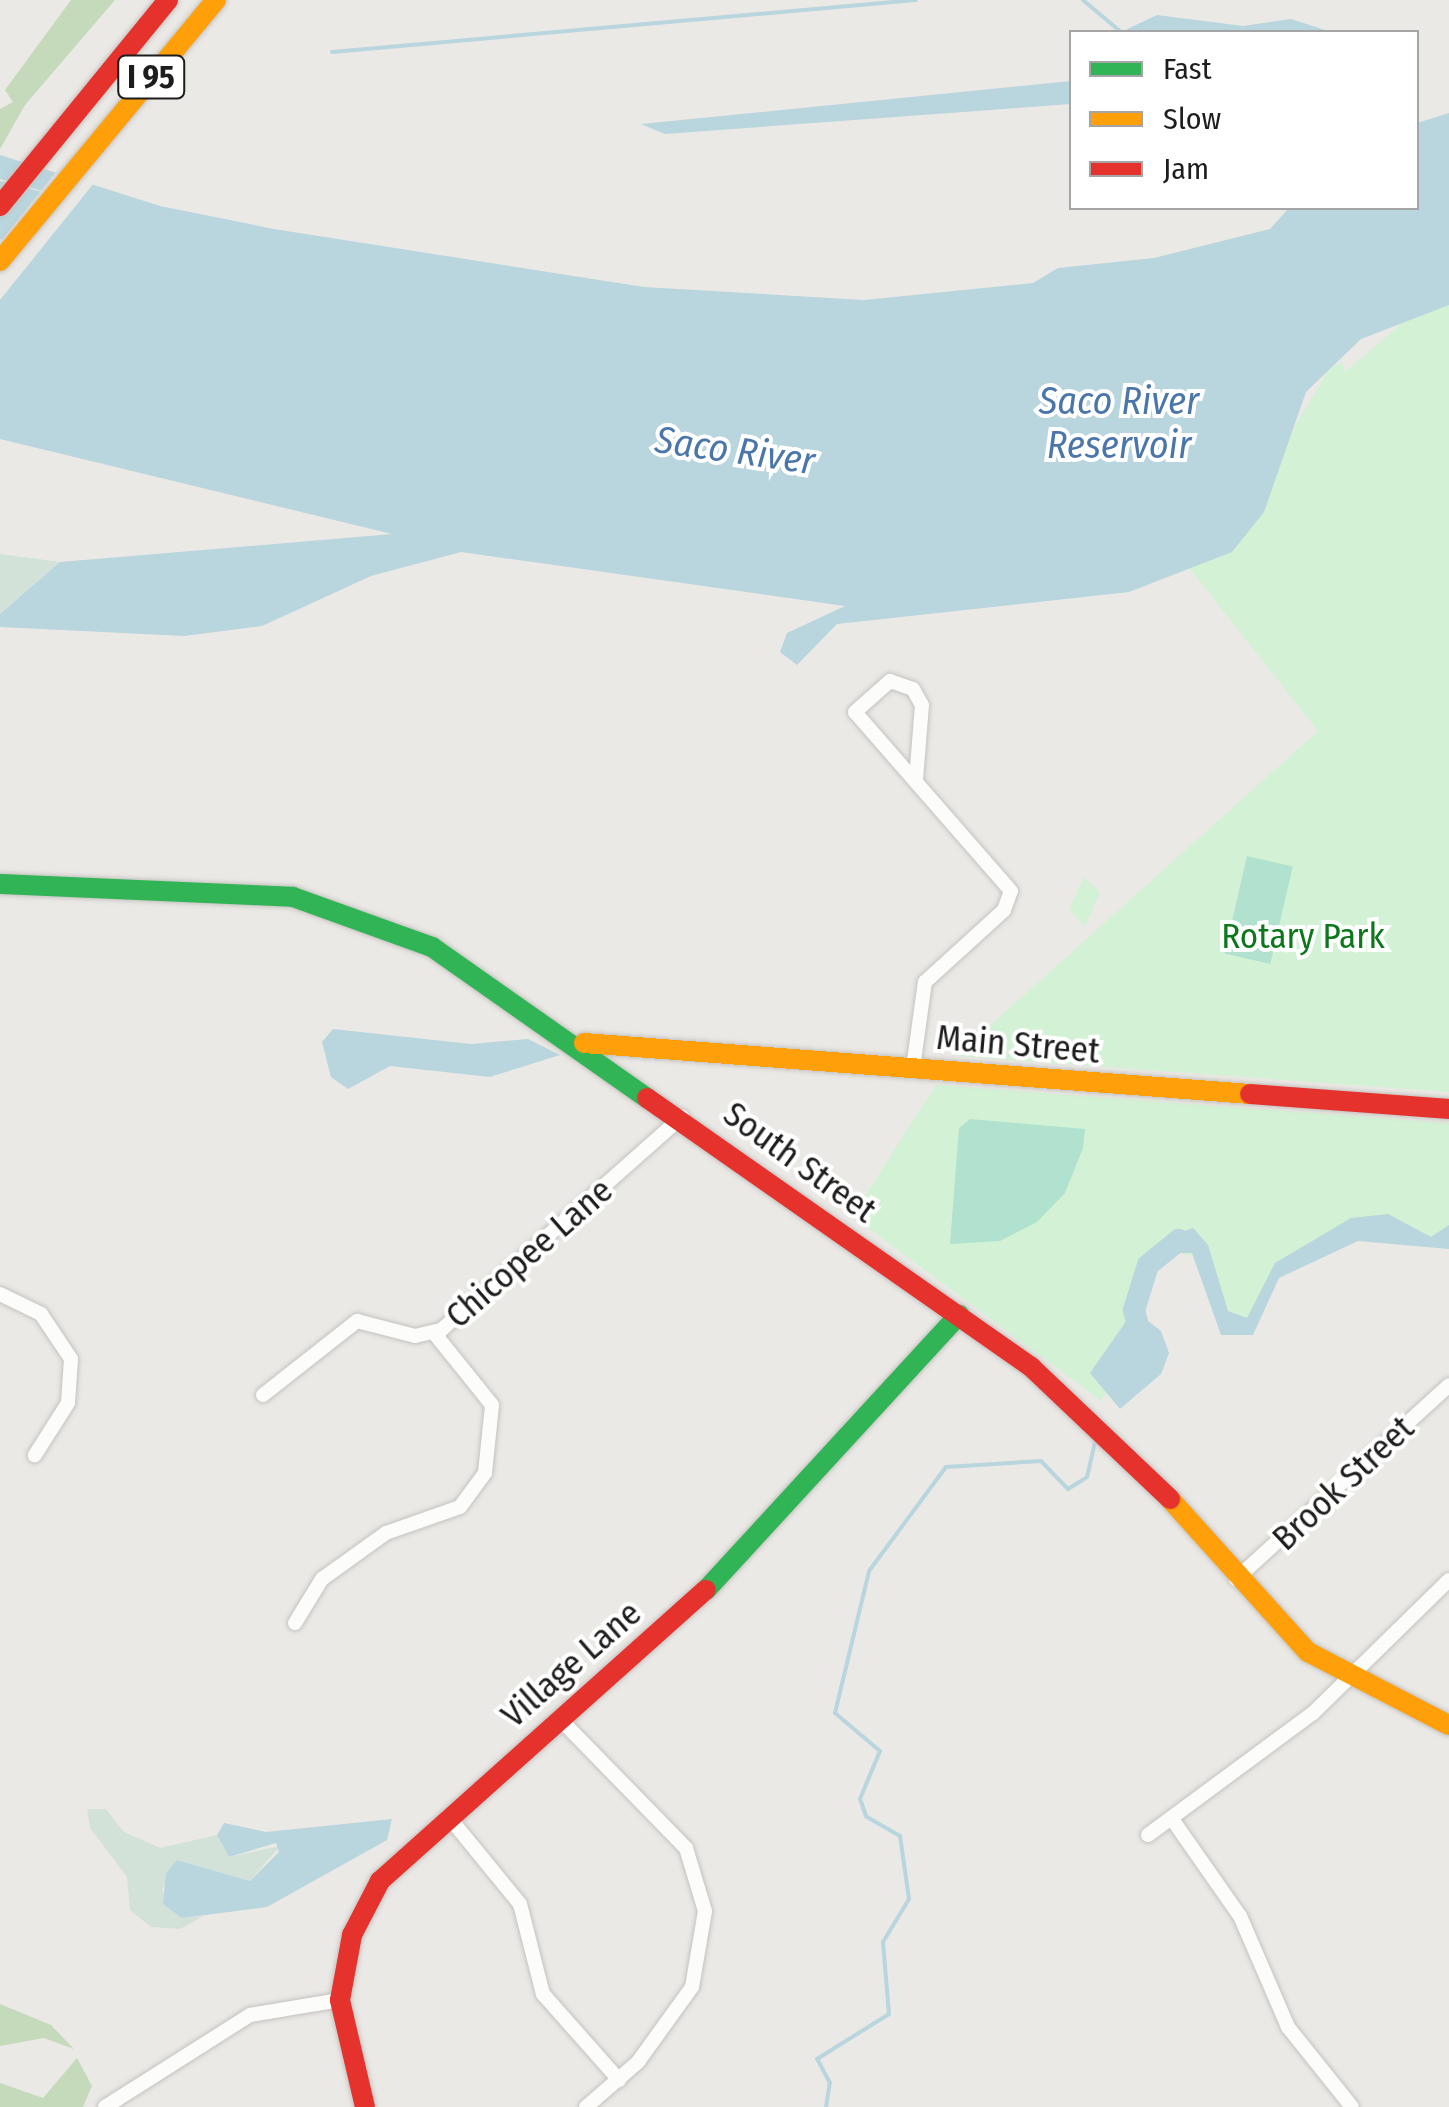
<!DOCTYPE html>
<style>
body{margin:0}
#map{position:relative;width:1449px;height:2107px;overflow:hidden;background:#ebe9e5;font-family:"Fira Sans Condensed",sans-serif}
div>[style]{position:absolute}
.forest>*{inset:0;background:#c4daba}
.wetland>*{inset:0;background:#d3e2d9}
.park>*{inset:0;background:#d3f1d4}
.pitch>*{inset:0;background:#b1e2cf;transform-origin:0 0}
.water>*{inset:0;background:#b9d5de}
.pier>*{inset:0;background:#ebe9e5}
.stream>*{height:4px;margin:-2px;padding:0 2px;transform-origin:2px;border-radius:2px;background:#b9d5de}
.river>*{height:22px;margin:-11px;padding:0 11px;transform-origin:11px;border-radius:11px;background:#b9d5de}
.roads{filter:drop-shadow(0 0 2px #c4c3c1) drop-shadow(0 0 2px #c4c3c1)}
.street>*{height:14px;margin:-7px;padding:0 7px;transform-origin:7px;border-radius:7px;background:#fcfcfb}
.fast>*{height:20px;margin:-10px;padding:0 10px;transform-origin:10px;border-radius:10px;background:#30b455}
.slow>*{height:20px;margin:-10px;padding:0 10px;transform-origin:10px;border-radius:10px;background:#ff9f0a}
.jam>*{height:20px;margin:-10px;padding:0 10px;transform-origin:10px;border-radius:10px;background:#e5322d}
span{translate:-50% -50%;white-space:nowrap;text-align:center;line-height:1.15;-webkit-text-stroke:8px #fff;paint-order:stroke}
.shield-label span{padding:2px 8px;background:#fff;border:2px solid;border-radius:8px;-webkit-text-stroke-width:0}
.shield-label{font-size:32px;color:#1d1d1d;font-weight:700}
.park-label{font-size:35px;color:#0d781b}
.street-label{font-size:35px;color:#1d1d1d}
.water-label{font-size:38px;color:#4b76aa;font-style:italic}
.legend{position:absolute;left:1069px;top:30px;width:350px;height:180px;box-sizing:border-box;background:#fff;border:2px solid #a5a5a5;margin:0;padding:12px 18px;list-style:none;font-size:30px;color:#1d1d1d}
.legend li{display:flex;align-items:center;gap:20px;height:50px}
.legend b{width:50px;border:2px solid #a5a5a5}
</style>
<div id="map">
<div class="forest">
<div style="clip-path:polygon(71px 0,115px 0,25px 105px,0 149px,0 109px,13px 102px,5px 90px)"></div>
<div style="clip-path:polygon(0 2004px,51px 2025px,74px 2049px,44px 2038px,0 2046px)"></div>
<div style="clip-path:polygon(77px 2058px,92px 2086px,83px 2107px,0 2107px,0 2083px,43px 2098px)"></div>
</div>
<div class="wetland">
<div style="clip-path:polygon(0 554px,60px 562px,0 614px)"></div>
<div style="clip-path:polygon(87px 1809px,106px 1809px,124px 1832px,160px 1848px,217px 1835px,229px 1857px,280px 1846px,250px 1881px,177px 1860px,162px 1890px,182px 1918px,204px 1916px,180px 1929px,151px 1927px,130px 1910px,127px 1877px,90px 1828px)"></div>
</div>
<div class="park">
<div style="clip-path:polygon(1449px 301px,1449px 1092px,956px 1056px,1318px 731px,1180px 556px,1286px 442px,1330px 367px,1343px 363px,1345px 372px,1414px 313px)"></div>
<div style="clip-path:polygon(1084px 877px,1100px 892px,1085px 926px,1069px 910px)"></div>
<div style="clip-path:polygon(936px 1085px,1449px 1123px,1449px 1231px,1440px 1242px,1392px 1225px,1280px 1268px,1256px 1322px,1231px 1327px,1198px 1257px,1166px 1251px,1134px 1286px,1124px 1307px,1139px 1343px,1101px 1401px,852px 1216px)"></div>
</div>
<div class="pitch">
<div style="left:1247px;top:856px;width:47px;height:100px;rotate:13deg"></div>
<div style="clip-path:polygon(970px 1119px,1085px 1129px,1083px 1148px,1065px 1193px,1037px 1222px,1000px 1241px,950px 1244px,959px 1128px)"></div>
</div>
<div class="water">
<div style="clip-path:polygon(1157px 15px,1243px 26px,1291px 19px,1331px 32px,1121px 32px)"></div>
<div style="clip-path:polygon(1071px 81px,1071px 104px,665px 134px,641px 124px)"></div>
<div style="clip-path:polygon(1449px 113px,1449px 305px,1361px 339px,1306px 392px,1264px 512px,1232px 552px,1129px 592px,837px 624px,797px 665px,780px 652px,787px 633px,845px 606px,461px 552px,371px 576px,262px 626px,184px 636px,0 627px,0 614px,60px 562px,392px 534px,0 439px,0 241px,42px 251px,0 239px,0 181px,81px 202px,0 179px,0 155px,160px 206px,274px 229px,644px 287px,864px 300px,1033px 283px,1058px 268px,1154px 258px,1270px 229px,1289px 208px,1416px 208px,1417px 123px)"></div>
<div style="clip-path:polygon(333px 1029px,471px 1044px,528px 1039px,560px 1055px,490px 1077px,390px 1066px,348px 1089px,331px 1077px,322px 1042px)"></div>
<div style="clip-path:polygon(1388px 1214px,1431px 1237px,1449px 1225px,1449px 1249px,1358px 1241px,1279px 1278px,1253px 1335px,1221px 1335px,1192px 1253px,1164px 1253px,1148px 1265px,1165px 1238px,1193px 1228px,1208px 1245px,1228px 1311px,1247px 1318px,1275px 1263px,1351px 1218px)"></div>
<div style="clip-path:polygon(1134px 1310px,1161px 1331px,1169px 1353px,1161px 1374px,1120px 1409px,1090px 1373px)"></div>
<div style="clip-path:polygon(392px 1819px,387px 1840px,267px 1907px,182px 1918px,163px 1904px,166px 1873px,177px 1860px,250px 1881px,279px 1852px,276px 1843px,229px 1857px,217px 1835px,224px 1823px,266px 1832px)"></div>
</div>
<div class="pier">
<div style="clip-path:polygon(56px 172px,94px 183px,0 300px,0 242px)"></div>
</div>
<div class="stream">
<div style="left:1083px;top:0;width:50px;rotate:40.1deg"></div>
<div style="left:332px;top:52px;width:586px;rotate:-5.09deg"></div>
<div style="left:826px;top:2107px;width:24px;rotate:-81deg"></div>
<div style="left:830px;top:2083px;width:27px;rotate:-118deg"></div>
<div style="left:817px;top:2059px;width:85px;rotate:-32deg"></div>
<div style="left:889px;top:2014px;width:72px;rotate:-94.8deg"></div>
<div style="left:883px;top:1942px;width:50px;rotate:-58.8deg"></div>
<div style="left:909px;top:1899px;width:64px;rotate:-98.1deg"></div>
<div style="left:900px;top:1836px;width:39px;rotate:-150deg"></div>
<div style="left:866px;top:1816px;width:18px;rotate:-109deg"></div>
<div style="left:860px;top:1799px;width:52px;rotate:-67.4deg"></div>
<div style="left:880px;top:1751px;width:59px;rotate:-139.8deg"></div>
<div style="left:835px;top:1713px;width:146px;rotate:-76.5deg"></div>
<div style="left:869px;top:1571px;width:129px;rotate:-53.5deg"></div>
<div style="left:946px;top:1467px;width:95px;rotate:-3.6deg"></div>
<div style="left:1041px;top:1461px;width:39px;rotate:46deg"></div>
<div style="left:1068px;top:1489px;width:22px;rotate:-32deg"></div>
<div style="left:1087px;top:1477px;width:36px;rotate:-77deg"></div>
</div>
<div class="river">
<div style="left:1141px;top:1338px;width:29px;rotate:-104deg"></div>
<div style="left:1134px;top:1310px;width:47px;rotate:-72.7deg"></div>
<div style="left:1148px;top:1265px;width:40px;rotate:-39deg"></div>
</div>
<div class="roads">
<div class="street">
<div style="left:913px;top:1068px;width:87px;rotate:-82.1deg"></div>
<div style="left:925px;top:982px;width:107px;rotate:-42.3deg"></div>
<div style="left:1004px;top:910px;width:20px;rotate:-70deg"></div>
<div style="left:1011px;top:891px;width:237px;rotate:-131.1deg"></div>
<div style="left:855px;top:712px;width:47px;rotate:-41.5deg"></div>
<div style="left:890px;top:681px;width:24px;rotate:19deg"></div>
<div style="left:913px;top:689px;width:18px;rotate:61deg"></div>
<div style="left:922px;top:705px;width:74px;rotate:94.6deg"></div>
<div style="left:0;top:1294px;width:46px;rotate:26deg"></div>
<div style="left:41px;top:1314px;width:54px;rotate:56.3deg"></div>
<div style="left:71px;top:1359px;width:44px;rotate:93.9deg"></div>
<div style="left:68px;top:1403px;width:62px;rotate:122.4deg"></div>
<div style="left:263px;top:1395px;width:120px;rotate:-38.2deg"></div>
<div style="left:357px;top:1321px;width:60px;rotate:14.5deg"></div>
<div style="left:415px;top:1336px;width:27px;rotate:-13deg"></div>
<div style="left:441px;top:1330px;width:322px;rotate:-41.5deg"></div>
<div style="left:1236px;top:1579px;width:288px;rotate:-42.3deg"></div>
<div style="left:295px;top:1623px;width:52px;rotate:-58.5deg"></div>
<div style="left:322px;top:1579px;width:79px;rotate:-35.7deg"></div>
<div style="left:386px;top:1533px;width:78px;rotate:-19.4deg"></div>
<div style="left:460px;top:1507px;width:42px;rotate:-53.7deg"></div>
<div style="left:485px;top:1473px;width:68px;rotate:-84.1deg"></div>
<div style="left:492px;top:1405px;width:91px;rotate:-128.8deg"></div>
<div style="left:559px;top:1718px;width:182px;rotate:45.7deg"></div>
<div style="left:686px;top:1848px;width:66px;rotate:73.2deg"></div>
<div style="left:705px;top:1911px;width:77px;rotate:99.7deg"></div>
<div style="left:692px;top:1987px;width:92px;rotate:125.8deg"></div>
<div style="left:638px;top:2062px;width:69px;rotate:139.1deg"></div>
<div style="left:448px;top:1816px;width:114px;rotate:50.7deg"></div>
<div style="left:520px;top:1904px;width:93px;rotate:75.7deg"></div>
<div style="left:543px;top:1994px;width:115px;rotate:48.5deg"></div>
<div style="left:1172px;top:1819px;width:118px;rotate:55deg"></div>
<div style="left:1240px;top:1916px;width:121px;rotate:66.6deg"></div>
<div style="left:1288px;top:2027px;width:102px;rotate:51.3deg"></div>
<div style="left:1148px;top:1835px;width:205px;rotate:-36.5deg"></div>
<div style="left:1313px;top:1713px;width:190px;rotate:-44.4deg"></div>
<div style="left:105px;top:2107px;width:172px;rotate:-32.4deg"></div>
<div style="left:250px;top:2015px;width:91px;rotate:-9.5deg"></div>
</div>
<div class="fast">
<div style="left:0;top:884px;width:293px;rotate:2.5deg"></div>
<div style="left:293px;top:897px;width:148px;rotate:19.8deg"></div>
<div style="left:432px;top:947px;width:263px;rotate:35.1deg"></div>
<div style="left:706px;top:1590px;width:374px;rotate:-47.4deg"></div>
</div>
<div class="slow">
<div style="left:0;top:261px;width:339px;rotate:-50.4deg"></div>
<div style="left:584px;top:1043px;width:668px;rotate:4.38deg"></div>
<div style="left:1170px;top:1499px;width:206px;rotate:48deg"></div>
<div style="left:1308px;top:1652px;width:159px;rotate:27.4deg"></div>
</div>
<div class="jam">
<div style="left:0;top:206px;width:266px;rotate:-50.8deg"></div>
<div style="left:1250px;top:1094px;width:200px;rotate:4.3deg"></div>
<div style="left:647px;top:1098px;width:469px;rotate:35deg"></div>
<div style="left:1031px;top:1367px;width:192px;rotate:43.5deg"></div>
<div style="left:365px;top:2107px;width:110px;rotate:-103.2deg"></div>
<div style="left:340px;top:2000px;width:66px;rotate:-79.5deg"></div>
<div style="left:352px;top:1935px;width:61px;rotate:-62.6deg"></div>
<div style="left:380px;top:1881px;width:437px;rotate:-41.8deg"></div>
</div>
</div>
<div class="shield-label">
<span style="left:151px;top:77px">I 95</span>
</div>
<div class="park-label">
<span style="left:1303px;top:936px">Rotary Park</span>
</div>
<div class="street-label">
<span style="left:1018px;top:1044px;rotate:5deg">Main Street</span>
<span style="left:800px;top:1162px;rotate:36deg">South Street</span>
<span style="left:529px;top:1253px;rotate:-41deg">Chicopee Lane</span>
<span style="left:1343px;top:1483px;rotate:-43deg">Brook Street</span>
<span style="left:571px;top:1664px;rotate:-41deg">Village Lane</span>
</div>
<div class="water-label">
<span style="left:1119px;top:424px">Saco River<br>Reservoir</span>
<span style="left:735px;top:451px;rotate:8deg">Saco River</span>
</div>
<ul class="legend">
<li><b style="height:12px;background:#30b455"></b>Fast</li>
<li><b style="height:12px;background:#ff9f0a"></b>Slow</li>
<li><b style="height:12px;background:#e5322d"></b>Jam</li>
</ul>
</div>
